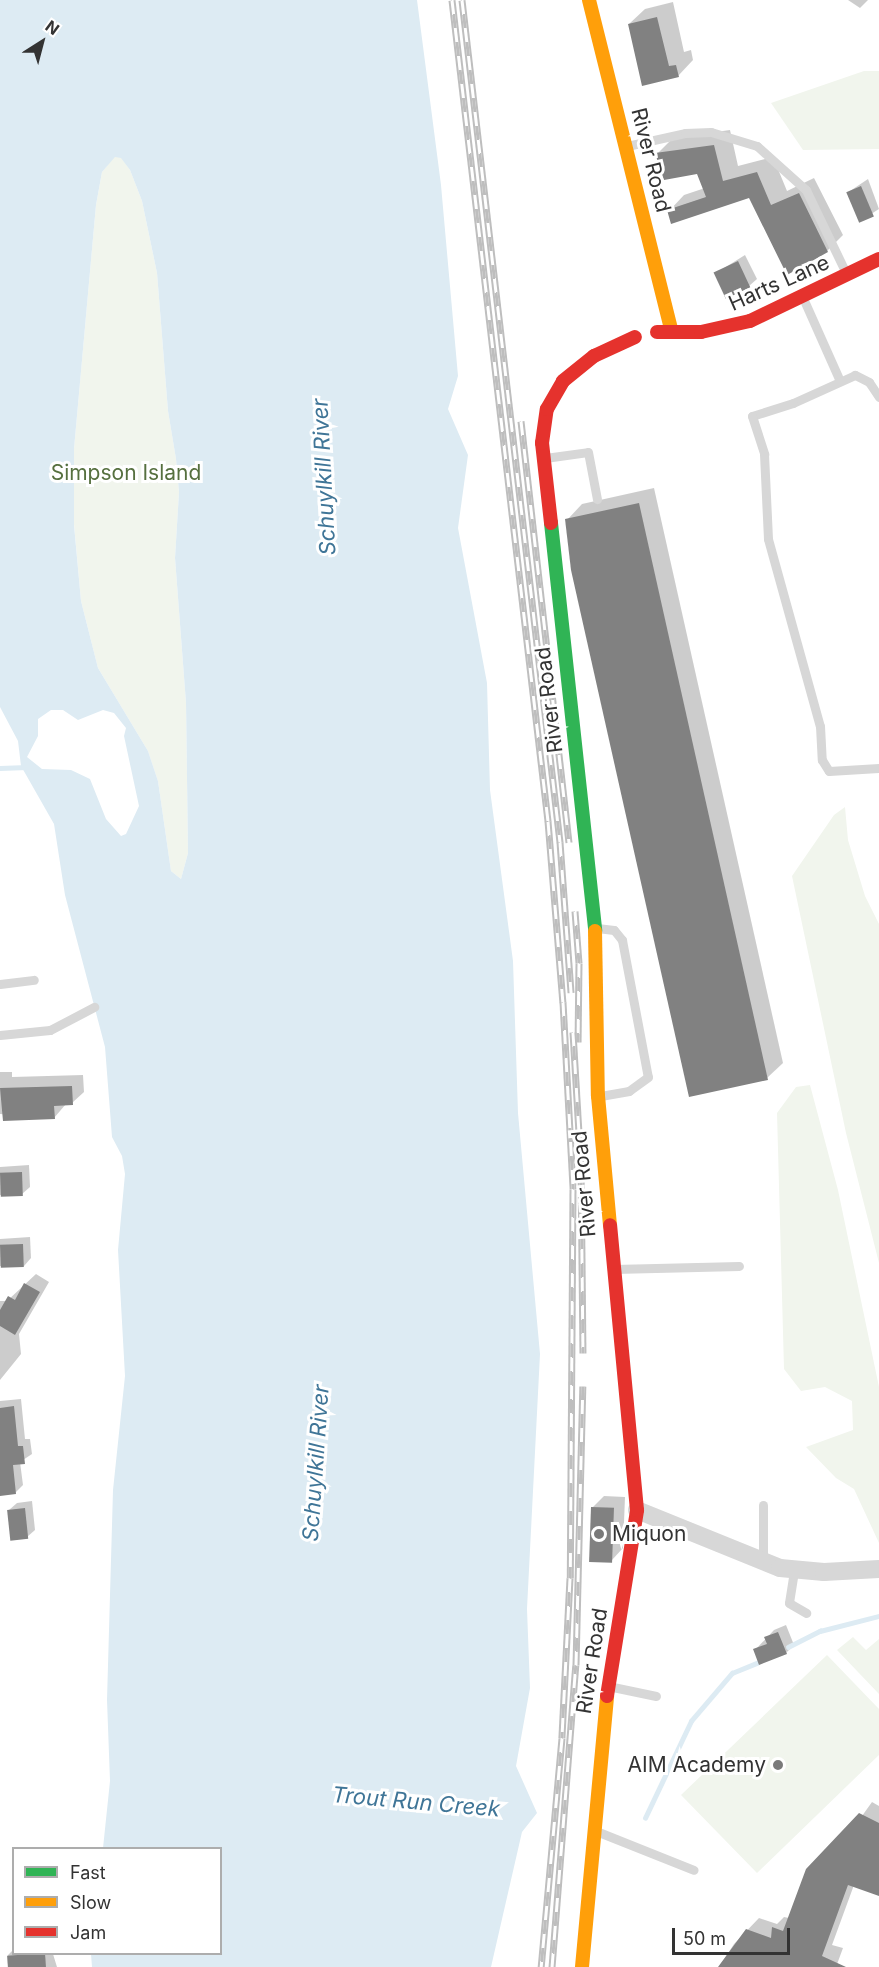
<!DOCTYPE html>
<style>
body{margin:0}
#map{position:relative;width:879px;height:1967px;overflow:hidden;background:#fff;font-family:Inter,sans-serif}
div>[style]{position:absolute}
.green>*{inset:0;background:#f1f5ed}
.water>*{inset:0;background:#ddebf3}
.shadow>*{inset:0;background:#0003}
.stream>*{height:4.5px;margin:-2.25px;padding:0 2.25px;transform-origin:2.25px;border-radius:2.25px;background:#ddebf3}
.building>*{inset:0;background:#818181;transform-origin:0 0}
.lane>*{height:9px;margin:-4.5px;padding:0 4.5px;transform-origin:4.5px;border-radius:4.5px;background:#d7d7d7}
.street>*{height:18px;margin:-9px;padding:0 9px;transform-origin:9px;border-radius:9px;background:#d7d7d7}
.fast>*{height:14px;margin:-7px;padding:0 7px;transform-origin:7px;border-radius:7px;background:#30b455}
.slow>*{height:14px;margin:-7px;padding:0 7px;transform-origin:7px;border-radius:7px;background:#ff9f0a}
.jam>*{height:14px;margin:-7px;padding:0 7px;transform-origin:7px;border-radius:7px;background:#e5322d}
.rail>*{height:7px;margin-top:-3.5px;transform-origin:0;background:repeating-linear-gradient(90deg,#fff 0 14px,#bebebe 0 28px);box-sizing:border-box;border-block:2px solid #bebebe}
.dots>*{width:16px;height:16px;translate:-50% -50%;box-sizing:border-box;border:3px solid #fff;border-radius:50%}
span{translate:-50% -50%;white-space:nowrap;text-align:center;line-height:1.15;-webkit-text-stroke:6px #fff;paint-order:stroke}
.street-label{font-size:21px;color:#333}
.park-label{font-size:21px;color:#56703f}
.poi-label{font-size:21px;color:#333}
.left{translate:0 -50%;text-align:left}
.right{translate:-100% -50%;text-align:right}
.water-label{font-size:22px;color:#3f7597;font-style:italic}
.legend{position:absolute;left:12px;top:1847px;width:210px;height:108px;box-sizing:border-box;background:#fff;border:2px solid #adadad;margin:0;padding:8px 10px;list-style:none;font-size:18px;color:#333}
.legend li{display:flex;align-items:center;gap:12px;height:30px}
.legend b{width:30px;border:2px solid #adadad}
.north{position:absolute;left:12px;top:12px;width:60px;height:60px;-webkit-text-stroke:4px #fff;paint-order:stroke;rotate:36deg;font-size:16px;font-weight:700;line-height:24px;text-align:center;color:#333}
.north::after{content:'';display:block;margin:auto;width:21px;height:27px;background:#333;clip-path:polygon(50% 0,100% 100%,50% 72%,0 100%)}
.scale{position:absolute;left:672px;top:1928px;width:118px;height:27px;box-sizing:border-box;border:3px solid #333;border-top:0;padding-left:8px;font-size:18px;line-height:21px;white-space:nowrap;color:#333;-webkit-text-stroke:4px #fff;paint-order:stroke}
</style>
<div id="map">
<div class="green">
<div style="clip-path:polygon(864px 71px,879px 71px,879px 149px,803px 150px,771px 103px)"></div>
<div style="clip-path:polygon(114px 157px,121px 157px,130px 170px,142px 201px,157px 273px,168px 411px,176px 459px,179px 492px,175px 558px,186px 703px,188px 853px,181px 879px,171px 871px,158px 781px,148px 751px,98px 668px,81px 601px,74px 524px,74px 449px,96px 205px,102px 172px)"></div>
<div style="clip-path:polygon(845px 807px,848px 840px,865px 896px,879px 924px,879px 1263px,846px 1133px,792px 876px,834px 815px)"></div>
<div style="clip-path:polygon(810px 1085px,838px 1190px,879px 1387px,879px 1543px,854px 1489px,836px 1478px,806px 1447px,853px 1430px,852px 1401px,825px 1387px,801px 1391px,784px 1369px,777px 1113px,796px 1087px)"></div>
<div style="clip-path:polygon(853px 1637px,866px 1650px,879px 1639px,879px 1694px,837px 1650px)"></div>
<div style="clip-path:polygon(827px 1655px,879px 1709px,879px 1755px,757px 1873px,681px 1795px)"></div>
</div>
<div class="water">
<div style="clip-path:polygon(evenodd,0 0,417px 0,441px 185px,458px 376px,448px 409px,468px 455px,458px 528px,487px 683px,490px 790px,513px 961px,518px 1113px,540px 1354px,527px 1609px,530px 1688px,516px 1766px,537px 1813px,522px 1832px,491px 1967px,92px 1967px,91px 1954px,220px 1954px,220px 1848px,103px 1848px,110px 1781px,107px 1700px,113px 1490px,125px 1376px,118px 1250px,125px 1174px,122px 1156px,112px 1137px,105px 1047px,65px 895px,54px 824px,21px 766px,18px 741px,0 707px,0 0,115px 157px,121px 158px,130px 170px,142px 201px,157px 273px,168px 411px,176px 459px,179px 492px,175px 558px,186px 703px,188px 853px,181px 879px,171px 871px,158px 781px,148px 751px,98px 668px,81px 601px,74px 525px,74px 449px,96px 205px,102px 172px,115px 157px,0 0,51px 710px,63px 710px,78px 720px,103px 710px,114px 713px,126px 728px,124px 736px,139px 806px,126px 834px,121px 836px,106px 819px,90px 779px,71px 770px,42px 769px,27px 757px,38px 736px,38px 719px,51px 710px)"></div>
</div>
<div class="shadow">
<div style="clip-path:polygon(848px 0,868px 0,860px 8px)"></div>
<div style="clip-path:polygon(673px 2px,684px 52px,691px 50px,693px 60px,678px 76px,629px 24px,645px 9px)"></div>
<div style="clip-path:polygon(730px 130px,738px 166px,773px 157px,787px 191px,814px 178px,843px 235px,827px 251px,788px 273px,750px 196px,669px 211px,684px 195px,705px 188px,698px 172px,657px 154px,673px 138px)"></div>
<div style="clip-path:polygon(868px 179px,879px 209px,860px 221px,847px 193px)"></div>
<div style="clip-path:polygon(745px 255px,757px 279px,749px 286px,716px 273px)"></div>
<div style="clip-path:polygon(654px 488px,783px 1063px,767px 1078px,567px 520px,582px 504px)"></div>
<div style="clip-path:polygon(0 1072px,12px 1072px,12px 1077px,83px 1075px,84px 1092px,72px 1103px,66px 1104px,54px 1118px,0 1114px)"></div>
<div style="clip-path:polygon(29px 1165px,30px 1187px,22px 1194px,0 1195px,0 1167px)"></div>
<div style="clip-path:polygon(30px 1237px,31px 1258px,24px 1266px,0 1266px,0 1239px)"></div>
<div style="clip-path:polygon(36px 1274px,49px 1282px,19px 1334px,21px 1354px,0 1380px,0 1301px,7px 1301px)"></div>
<div style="clip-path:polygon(21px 1399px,25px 1439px,30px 1439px,32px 1454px,20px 1462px,23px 1485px,15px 1493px,0 1495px,0 1401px)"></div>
<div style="clip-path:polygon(604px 1496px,625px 1497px,623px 1548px,612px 1560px,593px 1507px)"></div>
<div style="clip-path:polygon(32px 1501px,35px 1530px,27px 1537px,9px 1510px,17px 1503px)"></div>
<div style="clip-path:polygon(786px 1625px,794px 1645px,786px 1653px,755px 1650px,774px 1630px)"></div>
<div style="clip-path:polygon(872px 1802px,879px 1806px,879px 1895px,854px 1885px,832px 1945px,843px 1948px,836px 1967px,719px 1967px,734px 1944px,759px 1918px,777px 1924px,784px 1917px,789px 1918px)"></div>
<div style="clip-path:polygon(14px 1949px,14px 1954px,53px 1954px,57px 1967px,9px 1967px,8px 1955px)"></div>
</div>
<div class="stream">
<div style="left:0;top:768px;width:27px;rotate:-2deg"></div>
<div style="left:788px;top:1647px;width:36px;rotate:-27deg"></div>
<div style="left:820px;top:1631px;width:61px;rotate:-14.3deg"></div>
<div style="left:645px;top:1818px;width:107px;rotate:-64.6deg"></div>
<div style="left:691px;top:1721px;width:63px;rotate:-49.5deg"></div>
<div style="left:732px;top:1673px;width:27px;rotate:-22deg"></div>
</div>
<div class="building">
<div style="clip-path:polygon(657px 17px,669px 66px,676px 65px,679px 77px,642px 86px,628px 24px)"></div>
<div style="clip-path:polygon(714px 145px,723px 181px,757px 172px,771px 205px,799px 193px,828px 252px,787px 275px,749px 198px,671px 224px,667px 210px,706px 197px,697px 174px,664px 180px,655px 153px)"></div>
<div style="left:861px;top:186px;width:33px;height:16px;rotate:67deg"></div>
<div style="left:738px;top:261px;width:29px;height:27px;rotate:65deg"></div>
<div style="clip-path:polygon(639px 503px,768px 1080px,689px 1097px,571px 570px,565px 519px)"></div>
<div style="clip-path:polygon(72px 1086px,73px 1105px,54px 1106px,55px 1119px,3px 1121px,0 1088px)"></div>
<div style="left:22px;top:1172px;width:24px;height:22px;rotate:88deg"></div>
<div style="left:23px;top:1244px;width:23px;height:23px;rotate:88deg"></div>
<div style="clip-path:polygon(24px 1283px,40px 1292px,15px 1335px,0 1326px,0 1310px,8px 1296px,15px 1300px)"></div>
<div style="clip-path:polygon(14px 1406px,18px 1446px,23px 1446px,25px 1464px,13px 1465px,16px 1494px,0 1496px,0 1408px)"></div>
<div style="left:591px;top:1507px;width:23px;height:55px;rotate:2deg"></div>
<div style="left:25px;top:1508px;width:31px;height:18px;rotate:84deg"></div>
<div style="clip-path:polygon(778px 1632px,787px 1654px,759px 1665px,753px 1649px,767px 1644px,764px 1637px)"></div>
<div style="clip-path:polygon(859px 1813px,879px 1823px,879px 1896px,848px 1885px,822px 1956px,846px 1967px,718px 1967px,746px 1929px,771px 1938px,772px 1927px,783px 1931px,806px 1869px)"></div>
<div style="left:45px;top:1953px;width:14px;height:38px;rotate:86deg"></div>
</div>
<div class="lane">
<div style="left:627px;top:146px;width:59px;rotate:-12.6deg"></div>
<div style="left:685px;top:133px;width:26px;rotate:-2deg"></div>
<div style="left:711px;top:132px;width:48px;rotate:16.9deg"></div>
<div style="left:757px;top:146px;width:66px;rotate:41.9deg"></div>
<div style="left:806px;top:190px;width:92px;rotate:64.3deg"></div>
<div style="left:803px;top:298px;width:91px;rotate:66deg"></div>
<div style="left:879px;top:397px;width:18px;rotate:-124deg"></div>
<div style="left:869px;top:382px;width:16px;rotate:-153deg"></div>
<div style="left:855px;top:375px;width:68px;rotate:155.7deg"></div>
<div style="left:793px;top:403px;width:43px;rotate:162.4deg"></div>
<div style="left:752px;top:416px;width:40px;rotate:72deg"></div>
<div style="left:764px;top:454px;width:85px;rotate:87.3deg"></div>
<div style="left:768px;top:539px;width:194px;rotate:74.5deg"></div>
<div style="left:820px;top:726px;width:34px;rotate:87deg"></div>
<div style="left:822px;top:760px;width:13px;rotate:58deg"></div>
<div style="left:829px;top:771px;width:50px;rotate:-3.4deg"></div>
<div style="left:545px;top:458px;width:43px;rotate:-7.9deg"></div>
<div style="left:588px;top:452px;width:48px;rotate:79.2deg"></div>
<div style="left:597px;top:928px;width:17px;rotate:7deg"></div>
<div style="left:614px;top:930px;width:13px;rotate:51deg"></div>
<div style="left:622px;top:940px;width:139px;rotate:79.3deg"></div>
<div style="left:648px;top:1077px;width:24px;rotate:144deg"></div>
<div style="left:629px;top:1091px;width:29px;rotate:170deg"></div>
<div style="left:0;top:984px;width:34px;rotate:-7deg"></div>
<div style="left:0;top:1035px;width:50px;rotate:-5.7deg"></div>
<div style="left:50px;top:1030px;width:50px;rotate:-27.6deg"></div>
<div style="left:614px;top:1269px;width:125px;rotate:-1.4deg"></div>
<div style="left:763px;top:1563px;width:58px;rotate:-90deg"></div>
<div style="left:794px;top:1571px;width:32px;rotate:99deg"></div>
<div style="left:789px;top:1603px;width:20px;rotate:30deg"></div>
<div style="left:608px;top:1686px;width:49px;rotate:11.8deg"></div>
<div style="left:596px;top:1831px;width:105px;rotate:21.7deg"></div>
</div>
<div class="street">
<div style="left:637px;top:1510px;width:154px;rotate:22.1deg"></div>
<div style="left:780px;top:1568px;width:44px;rotate:5.2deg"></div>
<div style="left:824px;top:1572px;width:55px;rotate:-3.1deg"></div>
</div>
<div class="fast">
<div style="left:551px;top:523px;width:410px;rotate:83.8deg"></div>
</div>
<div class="slow">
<div style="left:589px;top:0;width:339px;rotate:76deg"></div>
<div style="left:595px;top:931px;width:165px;rotate:89deg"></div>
<div style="left:598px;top:1096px;width:130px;rotate:84.7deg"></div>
<div style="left:582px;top:1967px;width:272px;rotate:-84.7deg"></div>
</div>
<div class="jam">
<div style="left:657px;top:332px;width:44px"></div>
<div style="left:701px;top:332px;width:50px;rotate:-12.7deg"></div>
<div style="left:750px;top:321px;width:143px;rotate:-25.7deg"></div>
<div style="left:551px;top:523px;width:81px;rotate:-96.4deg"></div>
<div style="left:542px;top:443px;width:34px;rotate:-82deg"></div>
<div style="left:547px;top:409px;width:32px;rotate:-60deg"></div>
<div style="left:563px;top:381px;width:40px;rotate:-39deg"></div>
<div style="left:594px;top:356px;width:45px;rotate:-24.9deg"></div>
<div style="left:607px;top:1696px;width:188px;rotate:-80.8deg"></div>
<div style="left:637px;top:1510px;width:286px;rotate:-95.4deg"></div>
</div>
<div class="rail">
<div style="left:452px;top:0;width:827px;rotate:83.33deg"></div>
<div style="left:548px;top:821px;width:182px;rotate:85.3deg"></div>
<div style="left:563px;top:1002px;width:187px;rotate:86.9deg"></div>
<div style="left:573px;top:1189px;width:389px;rotate:90.4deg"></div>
<div style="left:570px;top:1578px;width:160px;rotate:92.9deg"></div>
<div style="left:562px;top:1738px;width:230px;rotate:95.2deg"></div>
<div style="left:462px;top:0;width:848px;rotate:83.36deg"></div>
<div style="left:560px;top:842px;width:151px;rotate:85.8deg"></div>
<div style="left:521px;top:421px;width:424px;rotate:83.5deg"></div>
<div style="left:575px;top:911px;width:52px;rotate:85.6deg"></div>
<div style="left:579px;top:963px;width:79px;rotate:90.7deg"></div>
<div style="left:573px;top:1032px;width:133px;rotate:86.6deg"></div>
<div style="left:581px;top:1165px;width:188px;rotate:89.4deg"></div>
<div style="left:552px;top:1967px;width:303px;rotate:-85.5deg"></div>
<div style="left:576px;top:1665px;width:279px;rotate:-88.6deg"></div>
</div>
<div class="dots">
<div style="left:599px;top:1534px;background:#7a7a7a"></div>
<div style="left:778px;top:1765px;background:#7a7a7a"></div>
</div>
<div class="street-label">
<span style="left:651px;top:160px;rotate:76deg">River Road</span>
<span style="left:779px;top:283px;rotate:-24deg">Harts Lane</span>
<span style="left:549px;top:700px;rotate:-97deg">River Road</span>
<span style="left:584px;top:1184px;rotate:-95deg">River Road</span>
<span style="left:592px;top:1661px;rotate:-81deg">River Road</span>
</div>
<div class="park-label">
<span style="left:126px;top:473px">Simpson Island</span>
</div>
<div class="poi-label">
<span class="left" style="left:612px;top:1534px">Miquon</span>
<span class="right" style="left:766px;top:1765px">AIM Academy</span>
</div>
<div class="water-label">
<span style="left:324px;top:477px;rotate:-93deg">Schuylkill River</span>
<span style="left:316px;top:1463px;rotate:-86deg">Schuylkill River</span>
<span style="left:416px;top:1802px;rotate:5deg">Trout Run Creek</span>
</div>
<ul class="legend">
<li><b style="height:8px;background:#30b455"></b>Fast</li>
<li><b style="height:8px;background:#ff9f0a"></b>Slow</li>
<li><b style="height:8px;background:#e5322d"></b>Jam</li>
</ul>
<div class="north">N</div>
<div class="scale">50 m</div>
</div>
